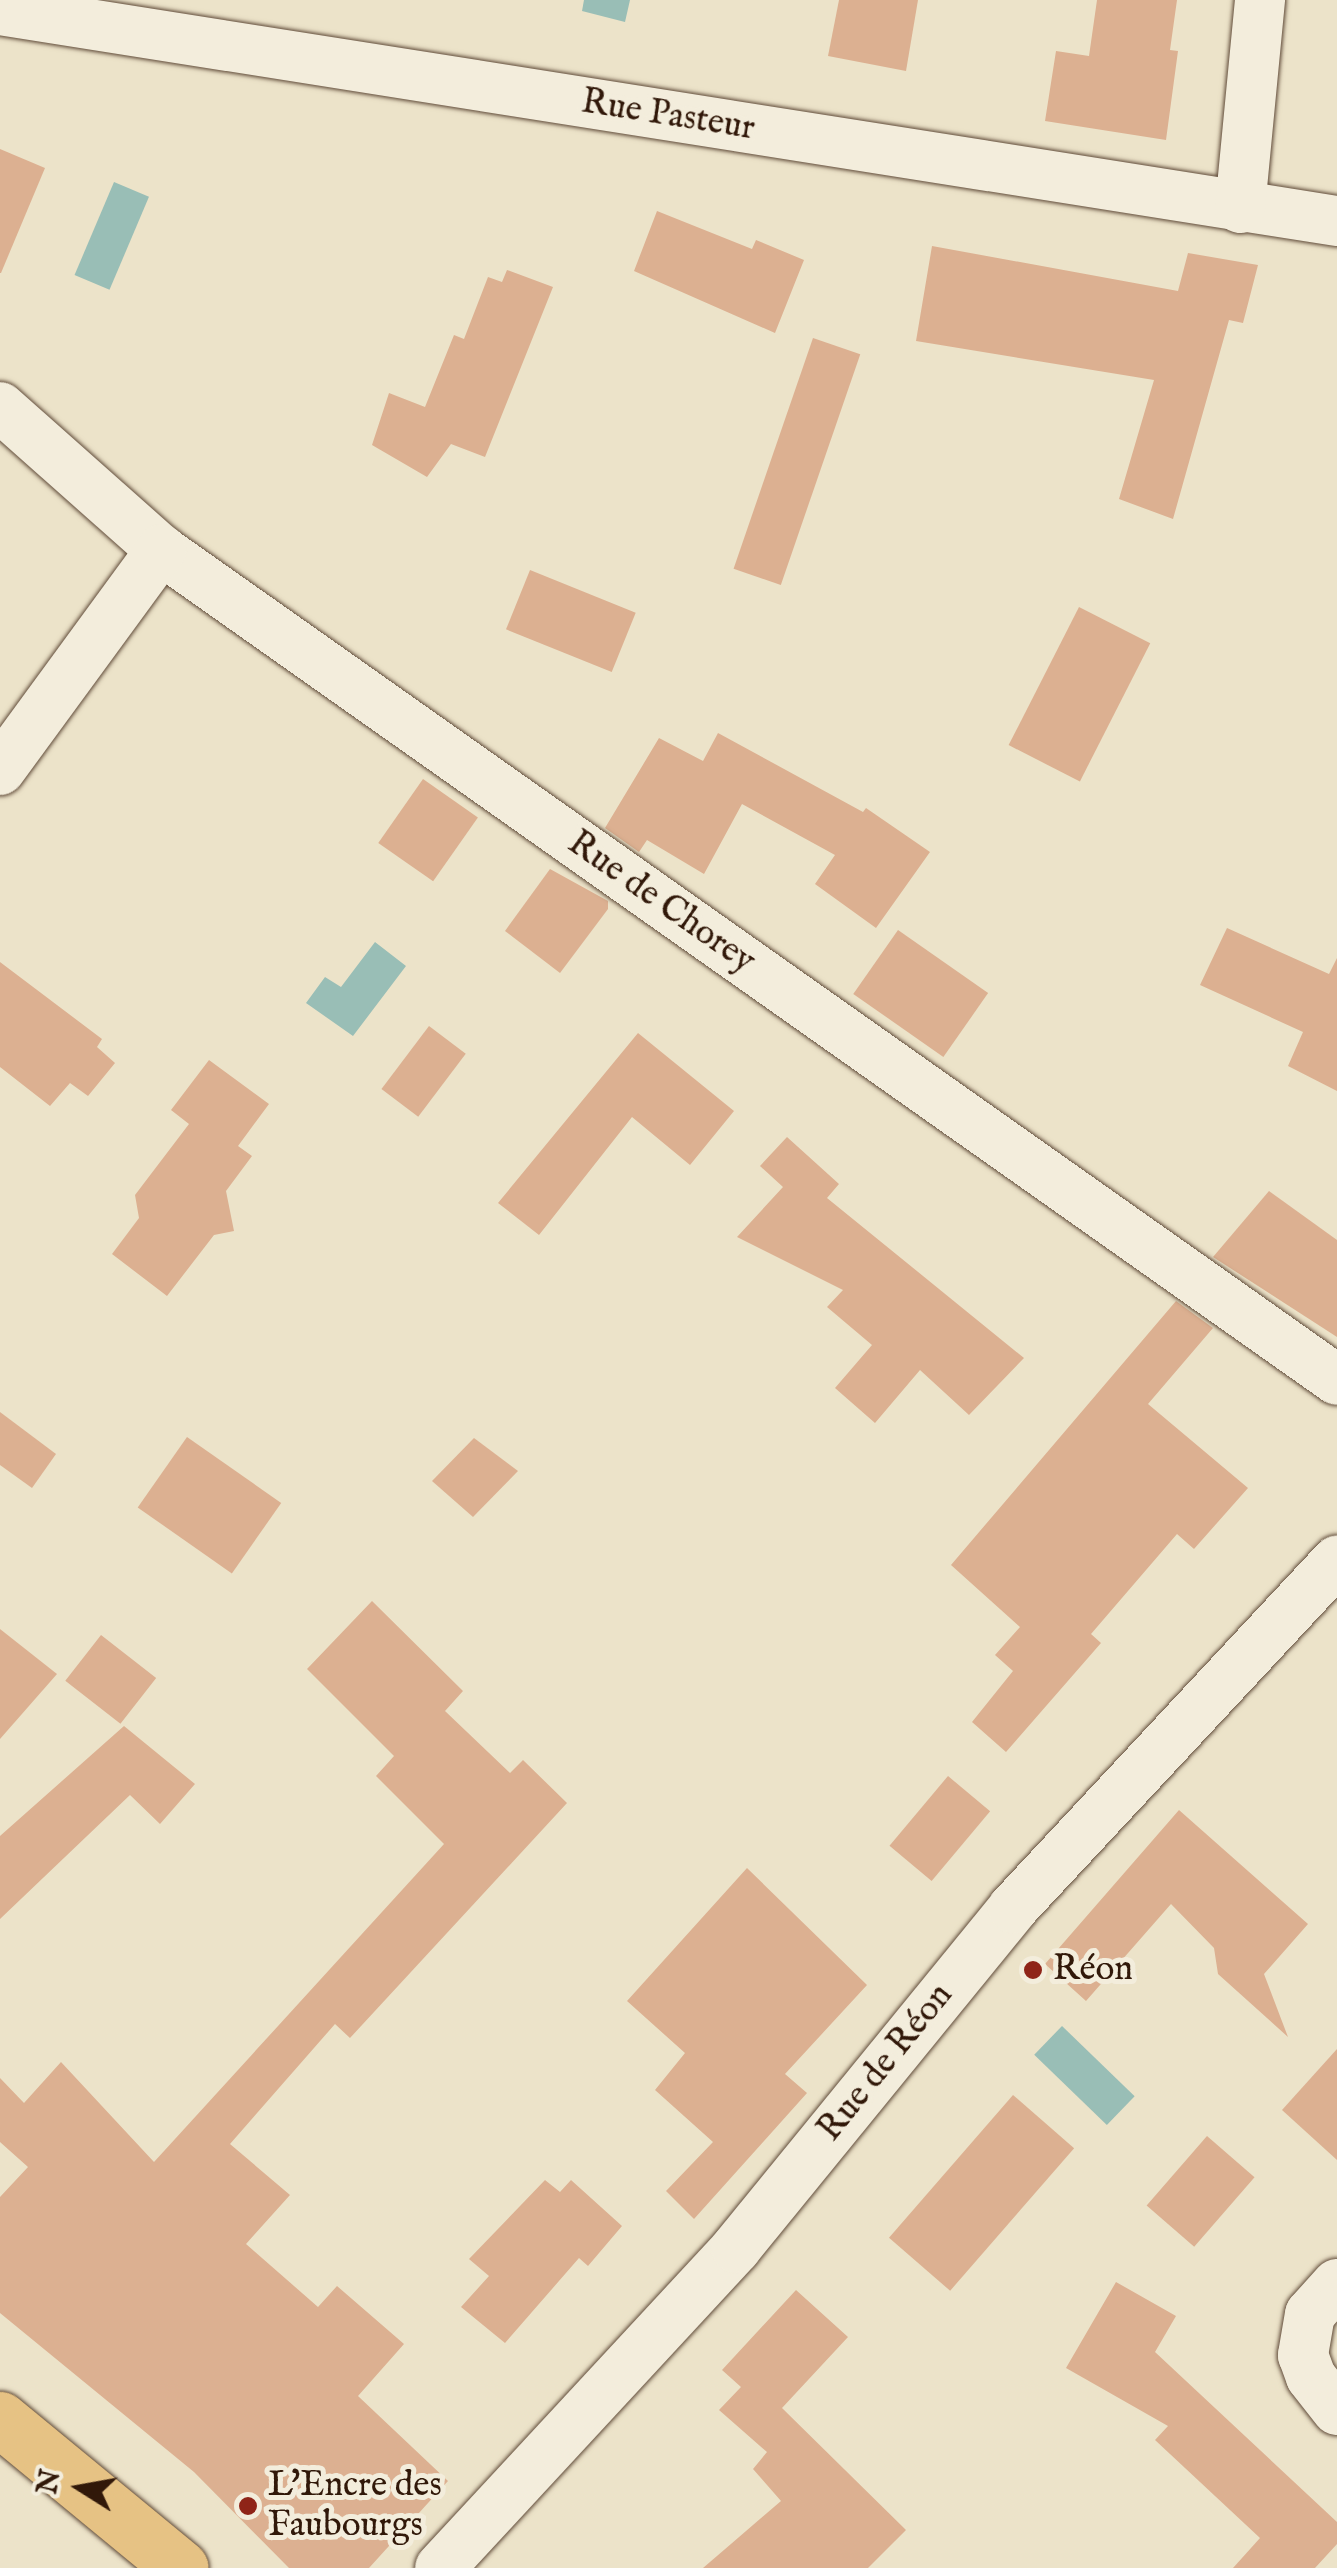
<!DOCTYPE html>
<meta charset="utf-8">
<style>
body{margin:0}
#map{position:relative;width:1337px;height:2568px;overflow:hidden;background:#ece3c9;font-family:"IM FELL English",serif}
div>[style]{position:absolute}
.water>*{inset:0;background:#99beb6;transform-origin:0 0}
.building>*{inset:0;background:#dcb091;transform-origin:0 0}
.roads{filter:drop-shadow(0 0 2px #604b39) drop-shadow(0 0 2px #604b39)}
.minor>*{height:50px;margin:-25px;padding:0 25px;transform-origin:25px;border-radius:25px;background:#f3eddc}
.major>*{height:55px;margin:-27.5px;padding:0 27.5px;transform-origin:27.5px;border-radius:27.5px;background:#e6c284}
.dots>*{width:28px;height:28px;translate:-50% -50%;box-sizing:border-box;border:5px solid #f3eddc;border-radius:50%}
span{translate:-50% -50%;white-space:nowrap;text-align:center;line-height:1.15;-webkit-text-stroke:10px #f3eddc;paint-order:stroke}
.street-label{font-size:35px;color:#311809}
.poi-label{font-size:35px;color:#311809}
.left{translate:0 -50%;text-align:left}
.north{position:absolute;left:30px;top:2438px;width:100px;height:100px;-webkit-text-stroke:8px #f3eddc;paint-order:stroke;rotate:281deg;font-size:28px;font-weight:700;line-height:40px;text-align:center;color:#311809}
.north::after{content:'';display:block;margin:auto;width:35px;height:45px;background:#311809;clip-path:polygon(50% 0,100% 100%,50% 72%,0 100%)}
</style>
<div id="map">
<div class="water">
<div style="clip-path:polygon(584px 0,630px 0,625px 22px,582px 11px)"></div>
<div style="left:114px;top:182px;width:38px;height:101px;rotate:23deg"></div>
<div style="clip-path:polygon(375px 942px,406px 966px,353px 1036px,306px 1003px,325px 977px,341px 987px)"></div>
<div style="left:1062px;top:2026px;width:101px;height:40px;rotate:44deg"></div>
</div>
<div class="building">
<div style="clip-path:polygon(839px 0,918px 0,906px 71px,828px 56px)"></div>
<div style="clip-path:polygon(1097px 0,1177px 0,1170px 50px,1178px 51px,1166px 140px,1045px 121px,1056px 51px,1089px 56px)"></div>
<div style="clip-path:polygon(0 149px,45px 168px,1px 273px,0 273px)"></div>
<div style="clip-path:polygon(657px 211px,752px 249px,756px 240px,804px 260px,775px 333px,634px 271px)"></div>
<div style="clip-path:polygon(932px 246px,1178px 291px,1188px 253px,1258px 265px,1243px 323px,1229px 320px,1173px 519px,1119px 499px,1154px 380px,916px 341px)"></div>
<div style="clip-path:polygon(507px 270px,553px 287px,485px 457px,451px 444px,427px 477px,372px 445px,389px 393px,425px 407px,454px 335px,464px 339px,488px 277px,502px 282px)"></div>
<div style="left:813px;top:338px;width:50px;height:244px;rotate:19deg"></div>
<div style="left:530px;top:570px;width:114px;height:64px;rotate:22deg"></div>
<div style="left:1079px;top:607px;width:80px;height:155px;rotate:27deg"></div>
<div style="clip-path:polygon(718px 733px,863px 812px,866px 808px,930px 852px,876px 928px,815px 884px,835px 855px,742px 804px,704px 874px,647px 840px,639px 852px,605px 828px,659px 738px,703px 761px)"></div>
<div style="left:423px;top:779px;width:67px;height:78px;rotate:35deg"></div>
<div style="clip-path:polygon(550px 869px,608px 901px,608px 909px,560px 973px,505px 931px)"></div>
<div style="clip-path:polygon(1227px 928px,1329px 974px,1337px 958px,1337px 1091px,1288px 1066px,1303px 1032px,1200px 985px)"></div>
<div style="left:898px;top:930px;width:110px;height:78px;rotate:35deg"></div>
<div style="clip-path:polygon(0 962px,102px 1039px,97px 1047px,115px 1063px,88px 1096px,70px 1083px,50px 1106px,0 1067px)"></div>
<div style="left:429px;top:1026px;width:46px;height:79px;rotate:37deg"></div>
<div style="clip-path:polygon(638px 1033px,734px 1111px,690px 1165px,632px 1117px,539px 1235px,498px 1203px)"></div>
<div style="clip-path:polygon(209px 1060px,269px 1104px,238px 1146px,252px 1156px,226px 1191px,234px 1231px,214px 1235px,167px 1296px,112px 1254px,139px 1218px,135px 1195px,189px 1124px,171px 1110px)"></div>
<div style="clip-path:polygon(787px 1137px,839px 1184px,827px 1198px,1024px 1358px,969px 1415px,920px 1370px,875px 1423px,835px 1388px,872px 1345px,827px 1307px,843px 1290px,737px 1237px,783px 1187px,760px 1166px)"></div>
<div style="clip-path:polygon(1269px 1191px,1337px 1240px,1337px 1337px,1213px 1257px)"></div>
<div style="clip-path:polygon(1176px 1301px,1213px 1328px,1148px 1404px,1248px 1488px,1194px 1549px,1177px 1534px,1091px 1634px,1101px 1643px,1006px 1752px,972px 1722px,1013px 1671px,995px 1655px,1020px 1627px,951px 1565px)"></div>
<div style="clip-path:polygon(0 1412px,56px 1454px,32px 1488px,0 1465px)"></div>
<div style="left:187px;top:1437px;width:115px;height:86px;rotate:35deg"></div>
<div style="clip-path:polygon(474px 1438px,518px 1471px,473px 1517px,432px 1481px)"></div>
<div style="clip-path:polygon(372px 1601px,463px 1691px,445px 1711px,510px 1773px,523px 1760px,567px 1803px,350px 2038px,335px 2024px,230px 2144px,290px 2195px,246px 2244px,318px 2307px,337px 2286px,404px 2344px,358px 2396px,448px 2481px,369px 2568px,289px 2568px,194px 2472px,0 2313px,0 2197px,28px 2167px,0 2142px,0 2078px,24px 2103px,61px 2062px,154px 2162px,444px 1844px,376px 1776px,394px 1756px,307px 1669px)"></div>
<div style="clip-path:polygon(0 1629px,57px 1674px,0 1739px)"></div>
<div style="left:101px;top:1635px;width:70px;height:58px;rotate:38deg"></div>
<div style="clip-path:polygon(124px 1726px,195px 1784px,160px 1824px,130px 1795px,0 1919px,0 1836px)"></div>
<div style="left:948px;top:1776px;width:55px;height:91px;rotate:40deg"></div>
<div style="clip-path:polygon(1179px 1810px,1308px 1924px,1264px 1974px,1288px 2037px,1218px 1974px,1214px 1948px,1171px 1904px,1086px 2001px,1045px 1964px)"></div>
<div style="clip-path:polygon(747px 1868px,867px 1985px,785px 2074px,807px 2093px,694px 2219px,666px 2191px,713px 2142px,655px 2090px,685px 2053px,627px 2001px)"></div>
<div style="clip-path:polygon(1337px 2049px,1337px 2160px,1282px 2110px)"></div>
<div style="left:1013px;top:2095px;width:81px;height:189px;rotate:41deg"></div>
<div style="left:1207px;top:2136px;width:63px;height:92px;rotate:41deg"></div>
<div style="clip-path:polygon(545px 2180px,560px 2192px,571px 2180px,622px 2226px,588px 2266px,579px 2258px,505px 2343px,461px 2307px,489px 2276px,469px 2259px)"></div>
<div style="clip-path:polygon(1116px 2282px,1176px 2316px,1155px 2352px,1337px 2522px,1337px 2544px,1315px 2568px,1233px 2568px,1260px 2538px,1155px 2440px,1168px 2426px,1066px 2368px)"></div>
<div style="clip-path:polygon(796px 2290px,848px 2337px,782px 2408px,906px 2530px,868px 2568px,703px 2568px,781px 2501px,753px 2469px,767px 2452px,719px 2410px,741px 2387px,722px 2370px)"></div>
</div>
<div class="roads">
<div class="minor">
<div style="left:0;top:10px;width:1354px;rotate:8.97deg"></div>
<div style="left:1240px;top:208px;width:209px;rotate:-84.5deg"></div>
<div style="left:0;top:407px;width:215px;rotate:41.6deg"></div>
<div style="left:161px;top:550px;width:1439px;rotate:35.21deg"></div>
<div style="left:0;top:770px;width:273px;rotate:-53.8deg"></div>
<div style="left:1337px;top:2284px;width:40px;rotate:132deg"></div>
<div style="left:1310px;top:2314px;width:42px;rotate:99.7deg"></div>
<div style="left:1303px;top:2355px;width:23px;rotate:70deg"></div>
<div style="left:1311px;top:2377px;width:42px;rotate:51.8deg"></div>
<div style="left:440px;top:2568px;width:436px;rotate:-47.2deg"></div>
<div style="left:736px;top:2248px;width:439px;rotate:-50.8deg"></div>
<div style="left:1013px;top:1908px;width:475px;rotate:-47deg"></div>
</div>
<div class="major">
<div style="left:0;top:2419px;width:234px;rotate:39.5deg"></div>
</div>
</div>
<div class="dots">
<div style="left:1033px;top:1970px;background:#8f2418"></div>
<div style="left:248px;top:2506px;background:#8f2418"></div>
</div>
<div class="street-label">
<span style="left:668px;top:116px;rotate:9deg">Rue Pasteur</span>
<span style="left:661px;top:903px;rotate:35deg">Rue de Chorey</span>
<span style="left:886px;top:2063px;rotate:-51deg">Rue de Réon</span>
</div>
<div class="poi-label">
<span class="left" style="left:1053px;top:1970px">Réon</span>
<span class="left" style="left:268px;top:2506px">L'Encre des<br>Faubourgs</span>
</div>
<div class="north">N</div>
</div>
